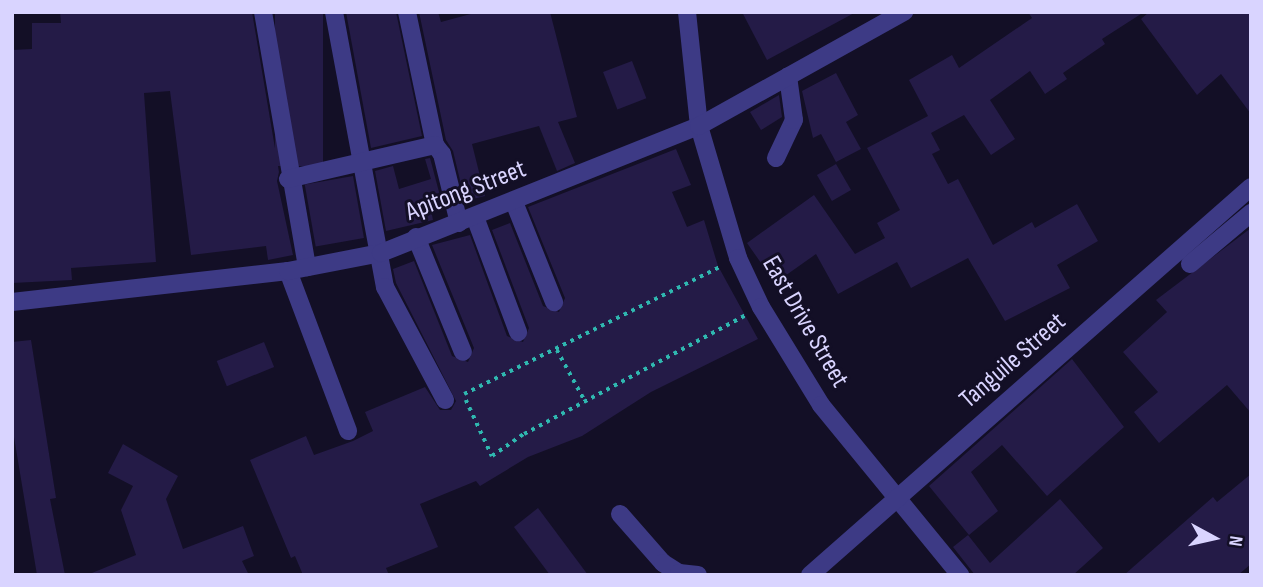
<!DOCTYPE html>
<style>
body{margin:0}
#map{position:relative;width:1263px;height:587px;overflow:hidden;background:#130f26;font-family:"Sofia Sans Condensed",sans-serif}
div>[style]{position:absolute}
.building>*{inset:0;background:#241b47;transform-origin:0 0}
.path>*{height:3.5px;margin-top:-1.75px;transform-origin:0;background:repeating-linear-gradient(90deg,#2fb8b0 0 3.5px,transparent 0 8.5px)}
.minor>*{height:18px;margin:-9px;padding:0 9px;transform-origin:9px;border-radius:9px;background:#3d3a85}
span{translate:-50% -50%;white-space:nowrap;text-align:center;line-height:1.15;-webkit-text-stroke:6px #130f26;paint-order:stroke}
.street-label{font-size:26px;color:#d9d4ff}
.frame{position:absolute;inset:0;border:14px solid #d9d4ff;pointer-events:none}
.north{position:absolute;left:1179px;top:503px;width:70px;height:70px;-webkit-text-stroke:5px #130f26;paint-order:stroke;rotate:98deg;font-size:19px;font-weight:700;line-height:28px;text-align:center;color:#d9d4ff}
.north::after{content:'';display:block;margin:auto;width:24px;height:32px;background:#d9d4ff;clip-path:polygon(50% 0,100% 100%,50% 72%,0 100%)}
</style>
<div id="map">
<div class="building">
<div style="clip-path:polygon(60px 12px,252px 12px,279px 172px,277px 181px,293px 255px,268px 260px,266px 246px,191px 255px,170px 91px,144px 93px,156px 262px,71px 268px,72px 280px,12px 283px,12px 50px,32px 49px,32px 23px,61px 23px)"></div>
<div style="left:275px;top:12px;width:48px;height:154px"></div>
<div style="clip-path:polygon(346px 12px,396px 12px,422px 136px,371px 148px)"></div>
<div style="clip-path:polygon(419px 12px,438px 12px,441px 22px,478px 12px,550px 12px,577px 117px,558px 122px,575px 163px,557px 171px,539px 126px,472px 144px,485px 196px,465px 201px,453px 151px,446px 140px)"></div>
<div style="clip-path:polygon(742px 12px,856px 12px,767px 60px)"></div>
<div style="clip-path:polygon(1028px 12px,1144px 12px,1102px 39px,1105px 44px,1063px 73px,1067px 79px,1045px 94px,1030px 71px,990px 100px,1015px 139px,991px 155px,964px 115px,931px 133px,940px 150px,932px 154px,948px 184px,958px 179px,993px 245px,1032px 222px,1035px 228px,1077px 204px,1098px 241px,1057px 265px,1070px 288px,1005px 321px,968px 258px,911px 288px,897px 262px,838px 294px,816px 254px,775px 283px,747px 243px,814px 195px,855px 254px,885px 238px,877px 223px,900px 210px,867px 148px,928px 116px,909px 80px,952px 55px,959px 68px,1032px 18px)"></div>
<div style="clip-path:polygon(1149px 12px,1251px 12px,1251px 114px,1221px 74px,1197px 95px,1141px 19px)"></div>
<div style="left:632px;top:61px;width:40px;height:31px;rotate:69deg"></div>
<div style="clip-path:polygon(836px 73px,858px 115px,846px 122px,861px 149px,836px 162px,821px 134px,813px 138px,802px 91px)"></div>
<div style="clip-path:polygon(779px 95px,782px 117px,761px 130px,750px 112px)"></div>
<div style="clip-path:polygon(676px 149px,691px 185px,672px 192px,687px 227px,704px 220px,718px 266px,758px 339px,651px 392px,582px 436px,528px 457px,480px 486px,476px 481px,420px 504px,438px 547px,386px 568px,389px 575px,303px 575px,295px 556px,291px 558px,250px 460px,306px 436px,314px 455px,353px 441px,373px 431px,365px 412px,425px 387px,440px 410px,451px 410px,456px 401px,396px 283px,393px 269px,414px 261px,452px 356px,468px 362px,474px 348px,432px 245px,470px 235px,507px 336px,523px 342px,529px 328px,492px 230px,510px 223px,543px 306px,559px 312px,565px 298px,528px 207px)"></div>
<div style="clip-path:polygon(430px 158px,443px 207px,431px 210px,433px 220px,386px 231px,375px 171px,393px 166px,399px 189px,431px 179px,425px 159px)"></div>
<div style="left:836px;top:164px;width:30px;height:22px;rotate:60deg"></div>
<div style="left:353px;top:176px;width:63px;height:49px;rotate:80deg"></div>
<div style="clip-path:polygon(1251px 228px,1251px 413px,1227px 385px,1159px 443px,1134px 412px,1158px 392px,1123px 352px,1167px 312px,1156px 300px)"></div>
<div style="clip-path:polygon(31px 340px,56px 498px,50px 499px,65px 575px,37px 575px,12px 425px,12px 342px)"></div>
<div style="left:264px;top:342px;width:27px;height:51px;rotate:68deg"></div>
<div style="clip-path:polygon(1072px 359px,1124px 427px,1047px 496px,1002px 445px,971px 472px,998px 511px,969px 535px,929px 486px)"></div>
<div style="clip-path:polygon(123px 444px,178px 476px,166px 499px,183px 549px,243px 526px,254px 556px,242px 561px,249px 575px,87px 575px,136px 555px,121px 510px,133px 486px,108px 473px)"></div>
<div style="clip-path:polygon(1251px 474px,1251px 564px,1238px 575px,1124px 575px,1213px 497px,1217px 502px)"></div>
<div style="clip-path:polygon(1060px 499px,1103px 548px,1073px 575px,975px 575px,953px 547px,968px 535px,990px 563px)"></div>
<div style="clip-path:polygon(538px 508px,588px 575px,550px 575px,514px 527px)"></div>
</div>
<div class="path">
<div style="left:557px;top:350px;width:60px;rotate:61.3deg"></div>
<div style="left:464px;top:394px;width:286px;rotate:-26.4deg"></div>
<div style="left:466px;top:400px;width:62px;rotate:65.1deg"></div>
<div style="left:492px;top:456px;width:39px;rotate:-35deg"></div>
<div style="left:524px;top:434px;width:252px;rotate:-28.2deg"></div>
</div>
<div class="minor">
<div style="left:263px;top:12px;width:259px;rotate:80.2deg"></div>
<div style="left:334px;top:12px;width:280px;rotate:79.5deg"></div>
<div style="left:385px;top:287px;width:128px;rotate:62deg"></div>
<div style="left:407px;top:12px;width:136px;rotate:78.1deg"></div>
<div style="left:435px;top:145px;width:11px;rotate:52deg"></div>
<div style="left:442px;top:154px;width:71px;rotate:76.2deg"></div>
<div style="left:687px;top:12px;width:115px;rotate:84deg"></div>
<div style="left:699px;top:126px;width:138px;rotate:73.5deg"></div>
<div style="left:738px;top:258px;width:54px;rotate:64.9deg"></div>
<div style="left:761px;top:307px;width:115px;rotate:58.5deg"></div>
<div style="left:821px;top:405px;width:220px;rotate:50.7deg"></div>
<div style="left:776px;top:158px;width:42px;rotate:-64.7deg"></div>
<div style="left:794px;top:120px;width:44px;rotate:-97.8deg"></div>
<div style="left:288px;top:179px;width:151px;rotate:-13deg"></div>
<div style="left:514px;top:202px;width:108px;rotate:68.2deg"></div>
<div style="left:475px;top:217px;width:123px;rotate:69.5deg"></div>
<div style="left:416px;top:237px;width:124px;rotate:67.8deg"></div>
<div style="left:1190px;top:264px;width:80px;rotate:-39.9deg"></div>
<div style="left:288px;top:271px;width:171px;rotate:69.4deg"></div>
<div style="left:12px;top:302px;width:278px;rotate:-6.4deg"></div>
<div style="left:288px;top:271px;width:95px;rotate:-11deg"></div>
<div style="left:381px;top:253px;width:342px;rotate:-21.8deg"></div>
<div style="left:699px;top:126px;width:235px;rotate:-29.1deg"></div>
<div style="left:620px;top:514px;width:65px;rotate:48.7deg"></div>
<div style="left:663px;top:563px;width:19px;rotate:32deg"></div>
<div style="left:679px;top:573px;width:19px;rotate:6deg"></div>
<div style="left:810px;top:575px;width:587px;rotate:-41.34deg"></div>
</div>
<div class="street-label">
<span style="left:466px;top:191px;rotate:-21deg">Apitong Street</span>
<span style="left:805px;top:322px;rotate:60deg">East Drive Street</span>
<span style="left:1013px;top:361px;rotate:-41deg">Tanguile Street</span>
</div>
<div class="frame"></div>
<div class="north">N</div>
</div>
